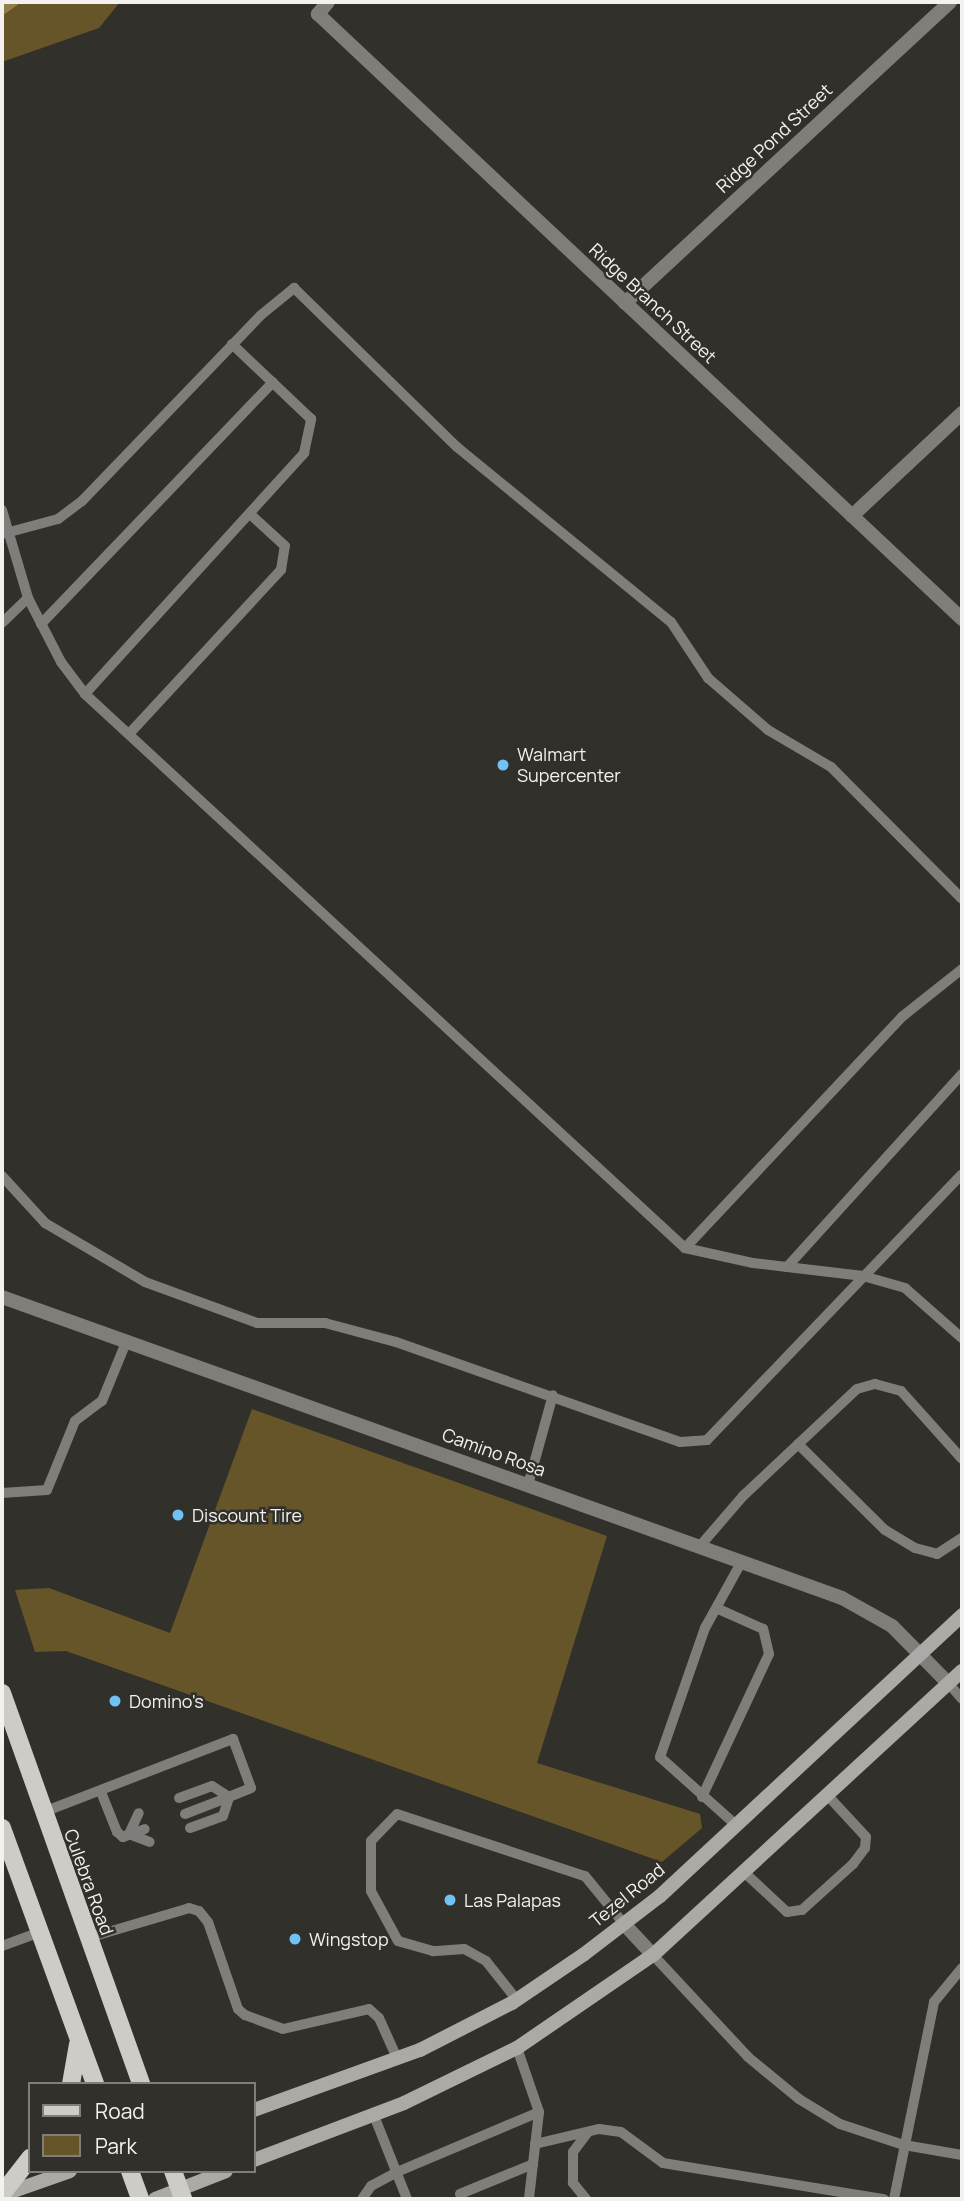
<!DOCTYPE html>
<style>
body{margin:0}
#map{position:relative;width:964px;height:2201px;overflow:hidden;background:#31302b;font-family:Manrope,sans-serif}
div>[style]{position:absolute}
.green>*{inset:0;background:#665529}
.stream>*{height:8px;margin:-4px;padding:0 4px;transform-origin:4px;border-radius:4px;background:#937e4b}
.service>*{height:10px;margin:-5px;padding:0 5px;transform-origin:5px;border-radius:5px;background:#7f7e7b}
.minor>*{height:14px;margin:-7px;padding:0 7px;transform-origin:7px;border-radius:7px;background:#7f7e7b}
.secondary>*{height:14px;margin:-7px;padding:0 7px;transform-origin:7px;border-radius:7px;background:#abaaa6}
.primary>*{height:18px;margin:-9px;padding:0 9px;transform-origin:9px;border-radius:9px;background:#ceccc7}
.dots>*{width:19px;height:19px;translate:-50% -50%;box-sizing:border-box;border:4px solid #31302b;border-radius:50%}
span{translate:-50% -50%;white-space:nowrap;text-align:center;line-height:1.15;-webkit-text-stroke:5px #31302b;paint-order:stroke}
.street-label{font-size:18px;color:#f3f2ef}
.poi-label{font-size:18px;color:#f3f2ef}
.left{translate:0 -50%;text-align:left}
.frame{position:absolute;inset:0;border:4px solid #f3f2ef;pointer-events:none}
.legend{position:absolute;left:28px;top:2082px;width:228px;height:91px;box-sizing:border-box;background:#31302b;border:2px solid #7f7e79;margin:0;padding:9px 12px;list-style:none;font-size:21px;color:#f3f2ef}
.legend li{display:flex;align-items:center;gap:14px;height:35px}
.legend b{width:35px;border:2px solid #7f7e79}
</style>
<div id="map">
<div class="green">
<div style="clip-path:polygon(2px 2px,120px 2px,99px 28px,2px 62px)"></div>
<div style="clip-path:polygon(252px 1409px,607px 1536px,537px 1763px,700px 1814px,702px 1828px,662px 1862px,66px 1651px,35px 1652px,15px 1590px,49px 1588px,170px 1633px)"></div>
</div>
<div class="stream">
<div style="left:2px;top:11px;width:16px;rotate:-35deg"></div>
</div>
<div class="service">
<div style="left:2px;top:510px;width:92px;rotate:73.5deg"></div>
<div style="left:28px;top:598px;width:72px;rotate:62.7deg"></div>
<div style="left:61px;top:662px;width:40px;rotate:53deg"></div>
<div style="left:85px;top:694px;width:817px;rotate:42.72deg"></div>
<div style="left:685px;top:1248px;width:70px;rotate:12.4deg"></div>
<div style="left:753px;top:1263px;width:111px;rotate:6.7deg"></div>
<div style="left:863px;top:1276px;width:44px;rotate:15.9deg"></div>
<div style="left:905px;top:1288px;width:76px;rotate:41.3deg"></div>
<div style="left:2px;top:534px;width:58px;rotate:-15deg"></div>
<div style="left:58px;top:519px;width:30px;rotate:-37deg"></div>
<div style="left:82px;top:501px;width:258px;rotate:-46.1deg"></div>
<div style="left:261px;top:315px;width:43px;rotate:-39.3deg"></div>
<div style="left:294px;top:288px;width:228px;rotate:44.3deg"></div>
<div style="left:457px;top:447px;width:276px;rotate:39.3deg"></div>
<div style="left:671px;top:622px;width:67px;rotate:56.5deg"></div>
<div style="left:708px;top:678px;width:79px;rotate:40.9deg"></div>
<div style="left:768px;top:730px;width:73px;rotate:30.4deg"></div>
<div style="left:831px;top:767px;width:186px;rotate:45.2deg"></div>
<div style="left:2px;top:623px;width:36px;rotate:-44deg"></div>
<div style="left:41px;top:624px;width:335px;rotate:-46.2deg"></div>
<div style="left:85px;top:694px;width:326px;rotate:-47.7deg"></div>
<div style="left:304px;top:453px;width:35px;rotate:-78deg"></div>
<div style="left:311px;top:419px;width:109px;rotate:-136.5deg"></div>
<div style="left:129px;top:734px;width:224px;rotate:-47.2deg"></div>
<div style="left:281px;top:570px;width:24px;rotate:-81deg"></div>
<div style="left:285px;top:546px;width:46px;rotate:-137.6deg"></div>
<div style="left:2px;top:1176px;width:64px;rotate:47.5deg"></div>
<div style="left:45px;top:1223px;width:116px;rotate:30.5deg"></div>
<div style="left:145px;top:1282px;width:119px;rotate:20.1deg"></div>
<div style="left:257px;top:1323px;width:68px"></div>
<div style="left:325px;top:1323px;width:73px;rotate:15deg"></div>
<div style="left:396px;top:1342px;width:301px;rotate:19.4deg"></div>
<div style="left:680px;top:1442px;width:27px;rotate:-4deg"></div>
<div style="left:707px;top:1440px;width:368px;rotate:-46.2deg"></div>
<div style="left:685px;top:1248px;width:318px;rotate:-46.8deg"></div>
<div style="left:903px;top:1016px;width:75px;rotate:-38.5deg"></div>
<div style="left:787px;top:1267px;width:261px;rotate:-47.8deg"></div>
<div style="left:798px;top:1444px;width:122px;rotate:44.7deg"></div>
<div style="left:885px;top:1530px;width:35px;rotate:31deg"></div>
<div style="left:915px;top:1548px;width:23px;rotate:15deg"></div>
<div style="left:937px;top:1554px;width:30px;rotate:-33deg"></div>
<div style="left:528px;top:1485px;width:93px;rotate:-74.5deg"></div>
<div style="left:2px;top:1493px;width:45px;rotate:-3.8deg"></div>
<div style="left:47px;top:1490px;width:74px;rotate:-67.9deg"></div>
<div style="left:75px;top:1421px;width:34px;rotate:-37deg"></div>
<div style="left:102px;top:1401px;width:66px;rotate:-67.7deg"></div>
<div style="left:700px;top:1546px;width:66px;rotate:-49.3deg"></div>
<div style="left:743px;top:1496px;width:156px;rotate:-43.2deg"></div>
<div style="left:857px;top:1389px;width:19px;rotate:-16deg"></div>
<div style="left:875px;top:1384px;width:27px;rotate:15deg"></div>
<div style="left:901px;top:1391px;width:91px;rotate:48.1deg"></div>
<div style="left:949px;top:1684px;width:20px;rotate:49deg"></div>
<div style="left:101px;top:1792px;width:43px;rotate:68.2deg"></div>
<div style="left:117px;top:1832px;width:8px;rotate:40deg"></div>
<div style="left:123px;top:1837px;width:23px;rotate:-20deg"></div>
<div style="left:702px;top:1797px;width:158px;rotate:-64.9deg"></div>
<div style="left:769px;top:1654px;width:26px;rotate:-103deg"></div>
<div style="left:763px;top:1629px;width:51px;rotate:-155.9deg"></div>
<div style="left:41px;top:1813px;width:206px;rotate:-21.1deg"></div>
<div style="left:233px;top:1739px;width:52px;rotate:69.8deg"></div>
<div style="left:251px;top:1788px;width:24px;rotate:158deg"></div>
<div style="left:229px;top:1797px;width:20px;rotate:-147deg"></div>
<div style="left:212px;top:1786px;width:35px;rotate:160deg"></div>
<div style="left:185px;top:1814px;width:47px;rotate:-21.1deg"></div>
<div style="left:736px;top:1825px;width:102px;rotate:-138.2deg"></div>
<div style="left:660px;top:1757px;width:137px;rotate:-70.8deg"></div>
<div style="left:705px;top:1628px;width:77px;rotate:-61.1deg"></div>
<div style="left:190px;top:1828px;width:35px;rotate:-20deg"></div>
<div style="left:223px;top:1816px;width:20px;rotate:-72deg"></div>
<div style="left:129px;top:1834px;width:23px;rotate:-65deg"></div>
<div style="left:129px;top:1834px;width:22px;rotate:21deg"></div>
<div style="left:745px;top:1873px;width:57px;rotate:42.9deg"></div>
<div style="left:787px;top:1912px;width:15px;rotate:-8deg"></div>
<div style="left:802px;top:1910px;width:69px;rotate:-42deg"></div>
<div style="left:853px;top:1864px;width:20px;rotate:-53deg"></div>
<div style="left:865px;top:1848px;width:11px;rotate:-85deg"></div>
<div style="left:866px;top:1837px;width:56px;rotate:-132.8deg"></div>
<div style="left:88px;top:1938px;width:105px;rotate:-16.5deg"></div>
<div style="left:189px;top:1908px;width:10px;rotate:17deg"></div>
<div style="left:199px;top:1911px;width:14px;rotate:51deg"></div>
<div style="left:208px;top:1922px;width:92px;rotate:71deg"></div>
<div style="left:238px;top:2009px;width:9px;rotate:41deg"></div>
<div style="left:245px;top:2015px;width:40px;rotate:20.2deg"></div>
<div style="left:283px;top:2029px;width:88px;rotate:-13.1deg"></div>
<div style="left:369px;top:2009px;width:13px;rotate:42deg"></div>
<div style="left:379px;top:2018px;width:44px;rotate:65.8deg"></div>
<div style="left:2px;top:1946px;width:40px;rotate:-20.2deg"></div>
<div style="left:653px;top:1955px;width:139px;rotate:47deg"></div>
<div style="left:748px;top:2057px;width:66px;rotate:39.5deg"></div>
<div style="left:799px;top:2099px;width:48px;rotate:31.4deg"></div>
<div style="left:840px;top:2124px;width:67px;rotate:18.2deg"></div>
<div style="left:904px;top:2145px;width:59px;rotate:9.8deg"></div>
<div style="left:517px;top:2000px;width:50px;rotate:-128.5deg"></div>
<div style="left:486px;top:1961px;width:25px;rotate:-151deg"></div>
<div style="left:464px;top:1949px;width:31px;rotate:176deg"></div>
<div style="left:433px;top:1951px;width:36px;rotate:-164deg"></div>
<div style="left:398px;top:1941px;width:57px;rotate:-118.4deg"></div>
<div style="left:371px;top:1891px;width:50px;rotate:-90deg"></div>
<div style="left:371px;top:1841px;width:37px;rotate:-46deg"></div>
<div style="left:397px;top:1814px;width:198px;rotate:18.3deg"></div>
<div style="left:585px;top:1876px;width:63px;rotate:50.8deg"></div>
<div style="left:517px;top:2048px;width:68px;rotate:71deg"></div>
<div style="left:539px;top:2112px;width:88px;rotate:96.6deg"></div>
<div style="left:373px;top:2113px;width:92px;rotate:68.4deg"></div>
<div style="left:535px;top:2144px;width:66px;rotate:-13.2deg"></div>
<div style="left:599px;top:2129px;width:22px;rotate:8deg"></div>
<div style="left:621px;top:2132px;width:52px;rotate:36.4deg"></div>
<div style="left:663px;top:2163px;width:224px;rotate:9.3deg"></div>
<div style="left:460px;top:2194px;width:79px;rotate:-22.3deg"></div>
<div style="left:362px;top:2199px;width:16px;rotate:-55deg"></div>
<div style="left:371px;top:2186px;width:30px;rotate:-28deg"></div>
<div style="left:397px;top:2172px;width:154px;rotate:-22.9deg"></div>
<div style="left:586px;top:2199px;width:21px;rotate:-129deg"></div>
<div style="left:573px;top:2183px;width:31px;rotate:-90deg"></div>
<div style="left:573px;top:2152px;width:25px;rotate:-53deg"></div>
<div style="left:894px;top:2199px;width:201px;rotate:-78.5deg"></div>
<div style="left:934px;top:2002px;width:44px;rotate:-50.5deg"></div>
</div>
<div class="minor">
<div style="left:328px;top:2px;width:16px;rotate:130deg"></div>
<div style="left:318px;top:14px;width:884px;rotate:43.21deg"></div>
<div style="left:625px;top:303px;width:443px;rotate:-42.8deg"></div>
<div style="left:852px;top:516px;width:151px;rotate:-43.1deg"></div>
<div style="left:2px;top:1297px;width:892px;rotate:19.71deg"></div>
<div style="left:842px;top:1598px;width:57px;rotate:29.2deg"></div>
<div style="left:892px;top:1626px;width:81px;rotate:45.5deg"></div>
<div style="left:625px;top:1925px;width:41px;rotate:47deg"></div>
</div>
<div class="secondary">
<div style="left:254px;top:2110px;width:177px;rotate:-19.9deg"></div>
<div style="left:420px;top:2050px;width:103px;rotate:-27.1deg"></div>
<div style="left:512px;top:2003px;width:86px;rotate:-34.1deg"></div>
<div style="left:583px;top:1955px;width:97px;rotate:-37.5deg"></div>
<div style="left:660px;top:1896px;width:413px;rotate:-42.9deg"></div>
<div style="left:254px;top:2160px;width:160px;rotate:-20.8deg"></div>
<div style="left:404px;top:2103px;width:126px;rotate:-26deg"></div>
<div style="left:517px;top:2048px;width:165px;rotate:-34.4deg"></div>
<div style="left:653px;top:1955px;width:420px;rotate:-42.6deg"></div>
<div style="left:2px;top:2195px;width:72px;rotate:-19.4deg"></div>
<div style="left:155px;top:2199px;width:76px;rotate:-21.5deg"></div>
</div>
<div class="primary">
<div style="left:2px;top:1693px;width:415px;rotate:70.4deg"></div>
<div style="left:2px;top:1828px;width:272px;rotate:70deg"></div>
<div style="left:71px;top:2084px;width:40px;rotate:-80deg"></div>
<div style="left:130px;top:2171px;width:30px;rotate:70deg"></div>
<div style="left:173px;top:2171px;width:30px;rotate:70deg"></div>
<div style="left:2px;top:2194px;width:46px;rotate:-52.1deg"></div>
</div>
<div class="dots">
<div style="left:503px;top:765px;background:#70c1f4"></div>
<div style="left:178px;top:1515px;background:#70c1f4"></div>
<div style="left:115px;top:1701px;background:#70c1f4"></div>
<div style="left:450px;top:1900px;background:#70c1f4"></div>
<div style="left:295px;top:1939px;background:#70c1f4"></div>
</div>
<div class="street-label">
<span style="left:774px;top:138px;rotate:-43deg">Ridge Pond Street</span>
<span style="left:653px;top:303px;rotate:43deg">Ridge Branch Street</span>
<span style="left:494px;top:1452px;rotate:20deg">Camino Rosa</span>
<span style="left:89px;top:1882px;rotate:70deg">Culebra Road</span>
<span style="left:627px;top:1895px;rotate:-39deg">Tezel Road</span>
</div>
<div class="poi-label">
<span class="left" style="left:517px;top:765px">Walmart<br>Supercenter</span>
<span class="left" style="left:192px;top:1515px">Discount Tire</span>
<span class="left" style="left:129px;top:1701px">Domino's</span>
<span class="left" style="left:464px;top:1900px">Las Palapas</span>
<span class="left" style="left:309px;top:1939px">Wingstop</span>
</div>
<div class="frame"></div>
<ul class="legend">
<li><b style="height:9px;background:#ceccc7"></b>Road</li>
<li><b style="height:19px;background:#665529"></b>Park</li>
</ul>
</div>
